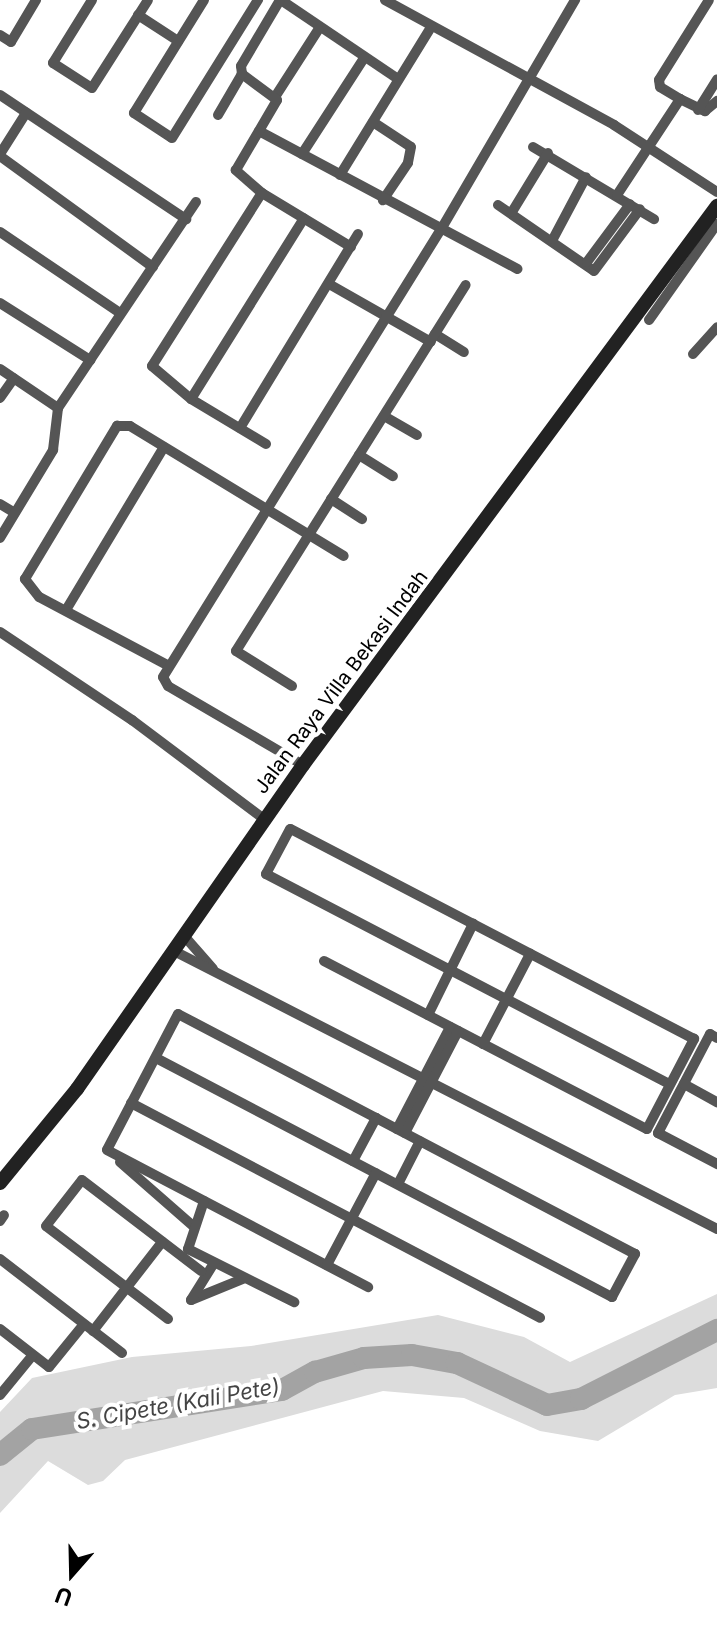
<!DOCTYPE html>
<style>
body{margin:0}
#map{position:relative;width:717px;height:1646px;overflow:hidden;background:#fff;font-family:Inter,sans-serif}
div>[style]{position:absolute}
.green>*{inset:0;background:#dcdcdc}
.river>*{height:22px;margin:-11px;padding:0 11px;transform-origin:11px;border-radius:11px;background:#a3a3a3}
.street>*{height:10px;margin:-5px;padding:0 5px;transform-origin:5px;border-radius:5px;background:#555}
.secondary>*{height:14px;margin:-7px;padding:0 7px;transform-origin:7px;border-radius:7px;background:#222}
span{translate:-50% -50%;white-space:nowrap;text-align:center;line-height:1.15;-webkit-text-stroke:8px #fff;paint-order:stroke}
.street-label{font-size:20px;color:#000}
.water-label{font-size:22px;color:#444;font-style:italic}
.north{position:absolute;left:32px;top:1534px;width:80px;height:80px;-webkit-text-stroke:6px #fff;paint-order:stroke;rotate:200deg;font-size:22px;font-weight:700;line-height:32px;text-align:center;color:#000}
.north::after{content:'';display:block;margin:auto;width:28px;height:36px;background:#000;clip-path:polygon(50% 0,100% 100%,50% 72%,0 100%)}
</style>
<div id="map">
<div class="green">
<div style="clip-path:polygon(717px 1294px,717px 1388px,675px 1395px,598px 1441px,540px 1431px,464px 1398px,383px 1391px,125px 1460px,103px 1481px,88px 1485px,48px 1461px,0 1513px,0 1412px,32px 1378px,132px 1357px,251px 1346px,438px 1315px,524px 1337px,570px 1362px)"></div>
</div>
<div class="river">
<div style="left:0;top:1455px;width:41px;rotate:-39.1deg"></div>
<div style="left:32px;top:1429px;width:253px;rotate:-8.9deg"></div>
<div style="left:282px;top:1390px;width:38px;rotate:-29deg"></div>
<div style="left:315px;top:1372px;width:51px;rotate:-15.9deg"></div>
<div style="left:364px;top:1358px;width:48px;rotate:-3.6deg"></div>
<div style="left:412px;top:1355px;width:46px;rotate:10.1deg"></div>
<div style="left:457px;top:1363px;width:99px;rotate:25deg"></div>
<div style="left:547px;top:1405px;width:35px;rotate:-10deg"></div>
<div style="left:581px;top:1399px;width:153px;rotate:-26.9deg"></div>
</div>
<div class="street">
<div style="left:92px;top:0;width:74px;rotate:121.8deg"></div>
<div style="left:53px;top:63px;width:46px;rotate:32.7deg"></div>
<div style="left:92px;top:88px;width:104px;rotate:-57.5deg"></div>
<div style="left:204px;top:0;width:133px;rotate:121.8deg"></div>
<div style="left:134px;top:113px;width:45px;rotate:33.3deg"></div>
<div style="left:172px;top:138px;width:163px;rotate:-58.1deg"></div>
<div style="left:281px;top:0;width:141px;rotate:34deg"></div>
<div style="left:385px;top:0;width:261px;rotate:28.6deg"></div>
<div style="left:614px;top:125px;width:123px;rotate:33deg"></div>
<div style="left:138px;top:15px;width:48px;rotate:33deg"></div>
<div style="left:0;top:35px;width:13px;rotate:32deg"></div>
<div style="left:11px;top:42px;width:49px;rotate:-59.2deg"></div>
<div style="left:0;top:95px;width:224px;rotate:33.7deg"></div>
<div style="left:275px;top:97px;width:80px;rotate:-57.3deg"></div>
<div style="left:680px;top:99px;width:28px;rotate:26deg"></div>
<div style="left:705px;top:111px;width:16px;rotate:-40deg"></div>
<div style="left:698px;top:110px;width:36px;rotate:-58deg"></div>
<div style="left:218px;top:115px;width:48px;rotate:-59.7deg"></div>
<div style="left:373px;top:122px;width:45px;rotate:33.3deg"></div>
<div style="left:411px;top:147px;width:16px;rotate:101deg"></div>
<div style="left:408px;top:163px;width:45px;rotate:124deg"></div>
<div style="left:259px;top:131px;width:293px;rotate:28.1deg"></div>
<div style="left:533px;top:147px;width:141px;rotate:30.8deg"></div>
<div style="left:0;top:154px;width:49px;rotate:-57.6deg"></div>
<div style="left:302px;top:154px;width:114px;rotate:-57.1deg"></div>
<div style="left:0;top:156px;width:189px;rotate:36deg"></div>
<div style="left:340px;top:175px;width:174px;rotate:-58.4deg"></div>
<div style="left:262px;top:193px;width:35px;rotate:-139deg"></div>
<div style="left:236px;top:170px;width:81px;rotate:-59.6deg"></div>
<div style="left:277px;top:100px;width:44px;rotate:-143.4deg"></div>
<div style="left:242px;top:74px;width:8px;rotate:-97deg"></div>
<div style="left:241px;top:66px;width:77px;rotate:-59.4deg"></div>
<div style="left:617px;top:195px;width:115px;rotate:-56.7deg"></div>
<div style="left:680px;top:99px;width:23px;rotate:-149deg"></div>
<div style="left:660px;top:87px;width:7px;rotate:-98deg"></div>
<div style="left:659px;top:80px;width:94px;rotate:-58deg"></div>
<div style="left:498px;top:205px;width:116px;rotate:34.5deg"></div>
<div style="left:594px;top:271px;width:77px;rotate:-53.4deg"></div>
<div style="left:512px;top:212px;width:69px;rotate:-58.6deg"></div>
<div style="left:0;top:232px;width:145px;rotate:34deg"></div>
<div style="left:553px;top:239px;width:70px;rotate:-62deg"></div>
<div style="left:587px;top:262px;width:72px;rotate:-53.4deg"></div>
<div style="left:329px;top:284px;width:117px;rotate:29.6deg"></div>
<div style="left:0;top:303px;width:107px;rotate:32.3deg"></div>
<div style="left:649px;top:320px;width:118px;rotate:-54.7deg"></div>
<div style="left:435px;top:334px;width:34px;rotate:32deg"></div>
<div style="left:693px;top:354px;width:36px;rotate:-48deg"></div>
<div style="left:0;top:369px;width:70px;rotate:33.9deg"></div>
<div style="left:0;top:398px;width:24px;rotate:-55deg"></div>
<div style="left:191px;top:399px;width:213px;rotate:-58deg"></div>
<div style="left:384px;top:416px;width:38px;rotate:30deg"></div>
<div style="left:240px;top:428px;width:227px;rotate:-58.7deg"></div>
<div style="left:266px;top:444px;width:87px;rotate:-149deg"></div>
<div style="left:191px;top:399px;width:51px;rotate:-139.8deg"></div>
<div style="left:152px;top:366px;width:205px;rotate:-57.6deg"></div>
<div style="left:262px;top:193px;width:104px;rotate:31.2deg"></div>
<div style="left:359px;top:455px;width:40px;rotate:32deg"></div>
<div style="left:331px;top:499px;width:37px;rotate:33deg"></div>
<div style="left:0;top:504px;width:17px;rotate:31deg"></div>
<div style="left:0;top:538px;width:103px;rotate:-58.9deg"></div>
<div style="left:53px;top:450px;width:42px;rotate:-83.2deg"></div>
<div style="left:58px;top:408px;width:248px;rotate:-56.2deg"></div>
<div style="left:66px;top:610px;width:190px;rotate:-59deg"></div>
<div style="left:0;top:632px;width:159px;rotate:33.7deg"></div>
<div style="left:132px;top:720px;width:165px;rotate:36.9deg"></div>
<div style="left:169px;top:666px;width:147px;rotate:-152deg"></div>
<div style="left:39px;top:597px;width:23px;rotate:-128deg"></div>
<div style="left:25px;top:579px;width:179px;rotate:-59deg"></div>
<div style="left:117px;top:426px;width:13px"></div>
<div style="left:130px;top:426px;width:250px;rotate:31.3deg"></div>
<div style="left:292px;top:686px;width:66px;rotate:-148deg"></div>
<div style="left:236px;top:651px;width:432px;rotate:-57.9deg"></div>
<div style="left:303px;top:765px;width:156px;rotate:-149.7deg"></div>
<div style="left:168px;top:686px;width:10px;rotate:-119deg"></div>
<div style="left:163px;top:677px;width:531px;rotate:-58.17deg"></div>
<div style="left:443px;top:226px;width:262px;rotate:-59.7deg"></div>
<div style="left:186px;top:938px;width:41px;rotate:48.9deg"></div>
<div style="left:176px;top:952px;width:608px;rotate:27.11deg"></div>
<div style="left:324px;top:961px;width:364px;rotate:27.5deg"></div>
<div style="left:647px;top:1129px;width:102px;rotate:-62.4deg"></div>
<div style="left:694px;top:1039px;width:455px;rotate:-152.5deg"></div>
<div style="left:290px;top:829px;width:51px;rotate:118.1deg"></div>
<div style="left:266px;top:874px;width:455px;rotate:27.5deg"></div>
<div style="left:428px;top:1015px;width:102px;rotate:-63.7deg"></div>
<div style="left:717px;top:1038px;width:8px;rotate:-150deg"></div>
<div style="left:710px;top:1034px;width:112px;rotate:117.7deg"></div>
<div style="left:658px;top:1133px;width:67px;rotate:27.7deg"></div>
<div style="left:483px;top:1044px;width:102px;rotate:-62.4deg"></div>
<div style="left:156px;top:1058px;width:515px;rotate:27.66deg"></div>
<div style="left:612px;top:1297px;width:49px;rotate:-61.9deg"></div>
<div style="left:635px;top:1254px;width:516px;rotate:-152.29deg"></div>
<div style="left:178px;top:1014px;width:153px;rotate:117.6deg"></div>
<div style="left:107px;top:1150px;width:295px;rotate:27.7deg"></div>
<div style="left:684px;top:1084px;width:38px;rotate:29deg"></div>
<div style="left:131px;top:1103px;width:462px;rotate:27.7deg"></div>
<div style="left:397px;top:1129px;width:115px;rotate:-62.5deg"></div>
<div style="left:405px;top:1133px;width:115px;rotate:-62.5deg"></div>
<div style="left:353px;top:1161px;width:49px;rotate:-61.9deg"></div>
<div style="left:120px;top:1162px;width:96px;rotate:41.2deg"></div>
<div style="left:398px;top:1184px;width:48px;rotate:-62.9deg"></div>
<div style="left:204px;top:1201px;width:51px;rotate:108.4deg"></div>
<div style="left:188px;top:1249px;width:119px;rotate:26.6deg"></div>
<div style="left:0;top:1221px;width:7px;rotate:-56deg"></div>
<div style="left:0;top:1259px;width:154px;rotate:37.6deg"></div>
<div style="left:327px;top:1265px;width:104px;rotate:-62deg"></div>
<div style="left:191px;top:1300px;width:58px;rotate:-22.2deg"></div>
<div style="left:191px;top:1300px;width:44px;rotate:-58.1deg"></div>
<div style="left:168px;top:1319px;width:153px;rotate:-142.7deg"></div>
<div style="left:46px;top:1226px;width:58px;rotate:-52deg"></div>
<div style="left:82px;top:1180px;width:150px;rotate:37.4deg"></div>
<div style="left:0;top:1329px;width:62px;rotate:37.8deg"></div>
<div style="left:49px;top:1367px;width:55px;rotate:-50.9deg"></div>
<div style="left:93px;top:1331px;width:113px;rotate:-52.2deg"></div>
<div style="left:0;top:1395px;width:50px;rotate:-50.6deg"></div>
</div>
<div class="secondary">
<div style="left:0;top:1183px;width:122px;rotate:-50.7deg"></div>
<div style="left:77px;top:1089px;width:395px;rotate:-55.1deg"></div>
<div style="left:303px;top:765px;width:696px;rotate:-53.48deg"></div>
</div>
<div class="street-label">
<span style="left:341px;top:682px;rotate:-53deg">Jalan Raya Villa Bekasi Indah</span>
</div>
<div class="water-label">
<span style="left:178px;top:1404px;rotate:-10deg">S. Cipete (Kali Pete)</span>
</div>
<div class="north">U</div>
</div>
